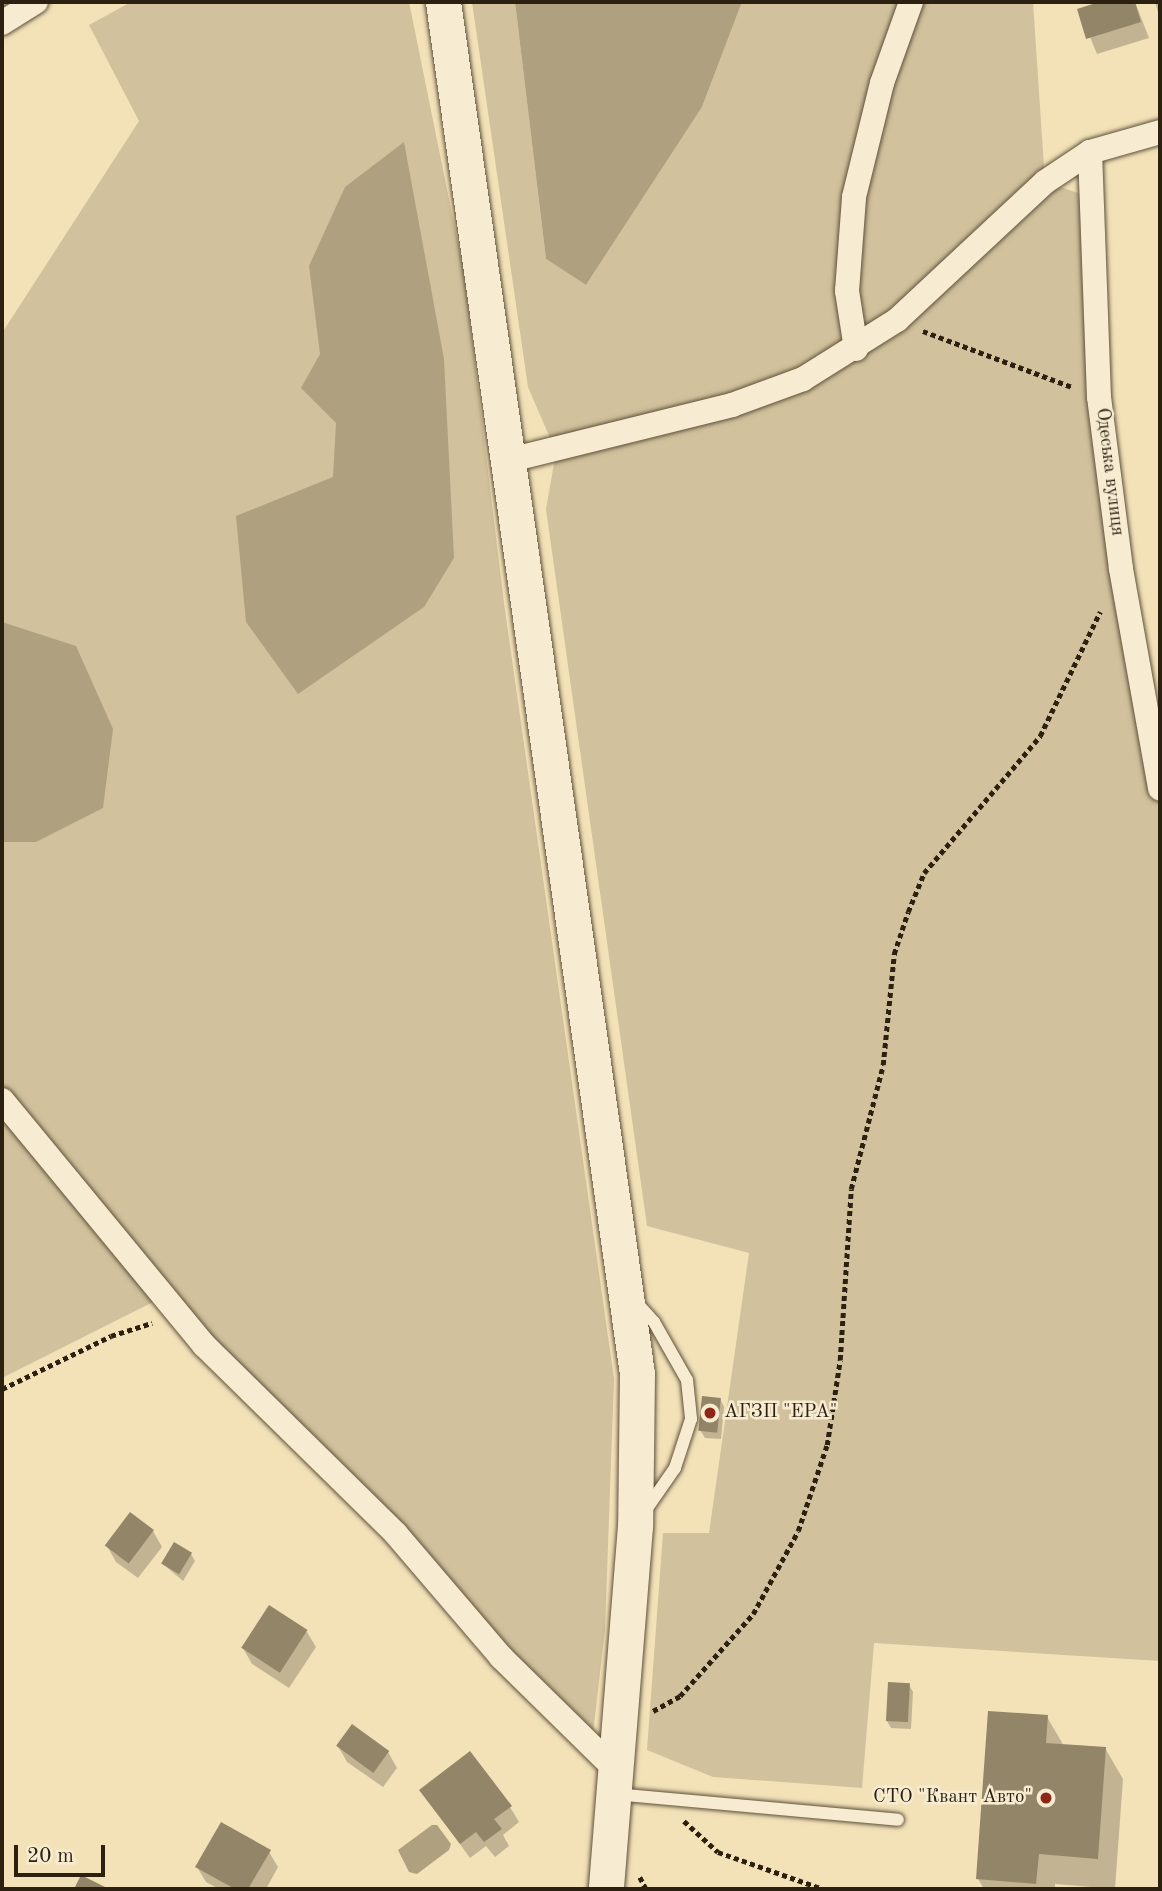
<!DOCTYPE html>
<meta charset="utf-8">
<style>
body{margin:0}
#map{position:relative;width:1162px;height:1891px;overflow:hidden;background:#f3e2b8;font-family:"Old Standard TT",serif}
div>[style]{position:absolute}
.green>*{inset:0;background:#d1c19c}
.water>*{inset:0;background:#afa07f}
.shadow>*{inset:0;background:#0003}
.building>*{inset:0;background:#938568;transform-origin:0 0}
.path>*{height:4.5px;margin-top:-2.25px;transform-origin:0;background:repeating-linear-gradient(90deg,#2c2111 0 5px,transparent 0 8.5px)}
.roads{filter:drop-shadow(0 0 2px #5e513b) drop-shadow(0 0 2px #5e513b)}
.lane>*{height:12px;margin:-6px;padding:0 6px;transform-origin:6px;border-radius:6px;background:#f7ecd1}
.street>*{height:24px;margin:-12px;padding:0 12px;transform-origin:12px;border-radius:12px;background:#f7ecd1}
.secondary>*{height:35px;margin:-17.5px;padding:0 17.5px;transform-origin:17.5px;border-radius:17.5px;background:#f7ecd1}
.dots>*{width:19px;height:19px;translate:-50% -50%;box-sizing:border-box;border:4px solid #f7ecd1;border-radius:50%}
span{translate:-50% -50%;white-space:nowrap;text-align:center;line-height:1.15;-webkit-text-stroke:5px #f7ecd1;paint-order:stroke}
.street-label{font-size:19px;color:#2c2111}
.poi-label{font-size:19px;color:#2c2111}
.left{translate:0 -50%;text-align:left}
.right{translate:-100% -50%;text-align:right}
.frame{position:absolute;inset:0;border:4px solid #2c2111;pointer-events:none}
.scale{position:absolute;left:14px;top:1845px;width:91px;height:32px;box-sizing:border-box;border:4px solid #2c2111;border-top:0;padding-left:9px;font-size:21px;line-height:24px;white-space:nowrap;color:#2c2111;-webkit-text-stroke:5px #f7ecd1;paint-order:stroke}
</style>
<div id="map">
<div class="green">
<div style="clip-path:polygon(131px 2px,409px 2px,464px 273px,504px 603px,614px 1379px,605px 1630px,591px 1750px,157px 1300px,2px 1378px,2px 333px,139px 121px,89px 25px)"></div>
<div style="clip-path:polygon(472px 2px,515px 2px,546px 259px,586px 285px,702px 107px,742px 2px,1033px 2px,1045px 182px,1090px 197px,1099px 397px,1160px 789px,1160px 1661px,874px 1643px,862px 1788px,713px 1777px,647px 1750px,663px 1533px,709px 1533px,749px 1253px,647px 1226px,546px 509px,556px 452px,528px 387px)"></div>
</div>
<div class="water">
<div style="clip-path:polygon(515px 2px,742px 2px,702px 107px,586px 285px,546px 259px)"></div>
<div style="clip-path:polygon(404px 142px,444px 359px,454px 558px,424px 607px,298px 694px,246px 622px,236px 516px,333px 477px,336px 423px,301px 388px,320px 354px,309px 266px,345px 187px)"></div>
<div style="clip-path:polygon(2px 622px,76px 646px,113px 729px,103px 808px,36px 842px,2px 842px)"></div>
<div style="clip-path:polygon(432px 1825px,437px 1825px,451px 1844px,449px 1850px,417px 1874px,409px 1872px,398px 1850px)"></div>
</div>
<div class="shadow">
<div style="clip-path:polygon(2px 2px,10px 5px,2px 11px)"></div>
<div style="clip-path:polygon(1104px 2px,1135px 2px,1149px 38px,1097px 54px,1079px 10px)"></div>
<div style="clip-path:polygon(1155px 2px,1160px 2px,1160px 19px)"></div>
<div style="clip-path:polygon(720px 1399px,724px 1407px,721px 1439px,705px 1438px,700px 1430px)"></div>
<div style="clip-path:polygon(153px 1531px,162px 1547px,138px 1578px,116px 1562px,107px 1546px)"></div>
<div style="clip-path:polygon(191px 1554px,195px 1561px,183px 1581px,163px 1564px)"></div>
<div style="clip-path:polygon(307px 1632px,316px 1647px,289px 1688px,252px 1664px,243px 1648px)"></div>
<div style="clip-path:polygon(909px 1685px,913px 1692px,911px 1729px,891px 1728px,887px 1721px)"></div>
<div style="clip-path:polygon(1047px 1717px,1064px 1746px,1105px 1748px,1123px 1779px,1115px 1889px,1055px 1884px,1055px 1889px,984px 1889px,978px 1879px)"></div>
<div style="clip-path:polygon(353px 1727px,388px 1752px,397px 1768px,383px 1787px,347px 1762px,338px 1746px)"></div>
<div style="clip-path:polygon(421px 1790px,510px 1807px,519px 1822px,503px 1835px,509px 1846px,495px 1857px,486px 1846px,470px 1858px)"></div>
<div style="clip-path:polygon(269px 1852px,278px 1867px,266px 1889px,219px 1889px,206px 1882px,197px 1867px)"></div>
</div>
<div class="building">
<div style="clip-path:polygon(1099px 2px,1135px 2px,1141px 22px,1086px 39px,1077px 9px)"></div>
<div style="left:702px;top:1396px;width:19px;height:35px;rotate:6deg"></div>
<div style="left:130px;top:1512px;width:30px;height:42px;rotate:37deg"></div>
<div style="left:174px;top:1542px;width:21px;height:25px;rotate:31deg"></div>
<div style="left:269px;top:1605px;width:46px;height:51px;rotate:33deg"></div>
<div style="left:888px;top:1682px;width:22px;height:39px;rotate:3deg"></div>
<div style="clip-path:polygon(988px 1711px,1048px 1715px,1046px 1743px,1106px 1747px,1098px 1859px,1039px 1854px,1036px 1884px,976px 1879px)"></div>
<div style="left:352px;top:1724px;width:46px;height:27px;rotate:36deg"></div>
<div style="clip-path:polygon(470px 1751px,512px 1806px,494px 1819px,502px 1829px,484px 1842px,476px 1832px,460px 1844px,419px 1790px)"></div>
<div style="clip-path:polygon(221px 1822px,271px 1850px,248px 1889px,235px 1889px,195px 1867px)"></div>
<div style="clip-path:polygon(81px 1875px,109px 1889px,74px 1889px)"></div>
</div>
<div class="path">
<div style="left:923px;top:331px;width:159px;rotate:20.6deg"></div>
<div style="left:2px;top:1389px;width:121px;rotate:-25.9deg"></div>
<div style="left:111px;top:1336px;width:43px;rotate:-17.6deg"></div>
<div style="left:653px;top:1711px;width:31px;rotate:-29deg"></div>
<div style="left:680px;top:1696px;width:110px;rotate:-48.3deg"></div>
<div style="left:753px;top:1614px;width:94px;rotate:-61.5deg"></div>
<div style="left:798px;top:1531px;width:91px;rotate:-71.4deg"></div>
<div style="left:827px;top:1445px;width:86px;rotate:-81.3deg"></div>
<div style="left:840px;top:1360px;width:171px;rotate:-86.3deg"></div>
<div style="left:851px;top:1189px;width:128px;rotate:-75.5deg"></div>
<div style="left:883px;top:1065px;width:112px;rotate:-84.3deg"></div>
<div style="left:894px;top:954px;width:44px;rotate:-71.6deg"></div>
<div style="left:908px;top:912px;width:42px;rotate:-67.7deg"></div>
<div style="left:924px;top:873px;width:180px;rotate:-49.7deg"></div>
<div style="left:1040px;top:736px;width:138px;rotate:-64.2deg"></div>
<div style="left:684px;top:1821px;width:46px;rotate:42.4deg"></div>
<div style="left:718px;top:1852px;width:111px;rotate:19.4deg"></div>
<div style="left:640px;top:1877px;width:13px;rotate:63deg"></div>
</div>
<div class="roads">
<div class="lane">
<div style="left:636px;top:1302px;width:27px;rotate:48deg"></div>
<div style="left:654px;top:1322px;width:67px;rotate:60.4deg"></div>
<div style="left:687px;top:1380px;width:39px;rotate:84deg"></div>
<div style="left:691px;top:1419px;width:52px;rotate:108.1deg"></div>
<div style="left:675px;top:1468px;width:56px;rotate:124.8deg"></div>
<div style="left:615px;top:1794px;width:284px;rotate:5.2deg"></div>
</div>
<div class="street">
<div style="left:2px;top:23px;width:40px;rotate:-32deg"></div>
<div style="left:1090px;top:152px;width:245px;rotate:87.9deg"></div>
<div style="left:1099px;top:397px;width:173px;rotate:82.7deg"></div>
<div style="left:1121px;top:569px;width:223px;rotate:79.9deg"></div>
<div style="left:856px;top:349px;width:59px;rotate:-98.8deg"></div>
<div style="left:847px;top:291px;width:94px;rotate:-85.7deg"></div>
<div style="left:854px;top:197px;width:117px;rotate:-76.2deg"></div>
<div style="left:882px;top:83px;width:86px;rotate:-70.3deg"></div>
<div style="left:510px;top:460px;width:229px;rotate:-13.9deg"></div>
<div style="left:732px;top:405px;width:76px;rotate:-20.1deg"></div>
<div style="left:803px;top:379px;width:111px;rotate:-32.1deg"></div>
<div style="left:897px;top:320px;width:202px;rotate:-43deg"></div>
<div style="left:1045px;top:182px;width:54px;rotate:-33.7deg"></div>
<div style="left:1090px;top:152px;width:73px;rotate:-15.9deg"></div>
<div style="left:2px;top:1100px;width:318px;rotate:50.5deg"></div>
<div style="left:204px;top:1345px;width:269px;rotate:44.5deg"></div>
<div style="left:396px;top:1534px;width:162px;rotate:49.5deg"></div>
<div style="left:501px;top:1657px;width:163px;rotate:44.5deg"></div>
</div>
<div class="secondary">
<div style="left:443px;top:2px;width:1385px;rotate:81.95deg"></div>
<div style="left:637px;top:1373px;width:153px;rotate:90.7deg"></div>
<div style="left:635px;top:1526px;width:364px;rotate:94.6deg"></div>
</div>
</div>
<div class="dots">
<div style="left:710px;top:1413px;background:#8f2418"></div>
<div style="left:1046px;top:1798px;background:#8f2418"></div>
</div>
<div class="street-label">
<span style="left:1109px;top:472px;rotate:83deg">Одеська вулиця</span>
</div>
<div class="poi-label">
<span class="left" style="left:724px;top:1413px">АГЗП "ЕРА"</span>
<span class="right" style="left:1032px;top:1798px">СТО "Квант Авто"</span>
</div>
<div class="frame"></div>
<div class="scale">20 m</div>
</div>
